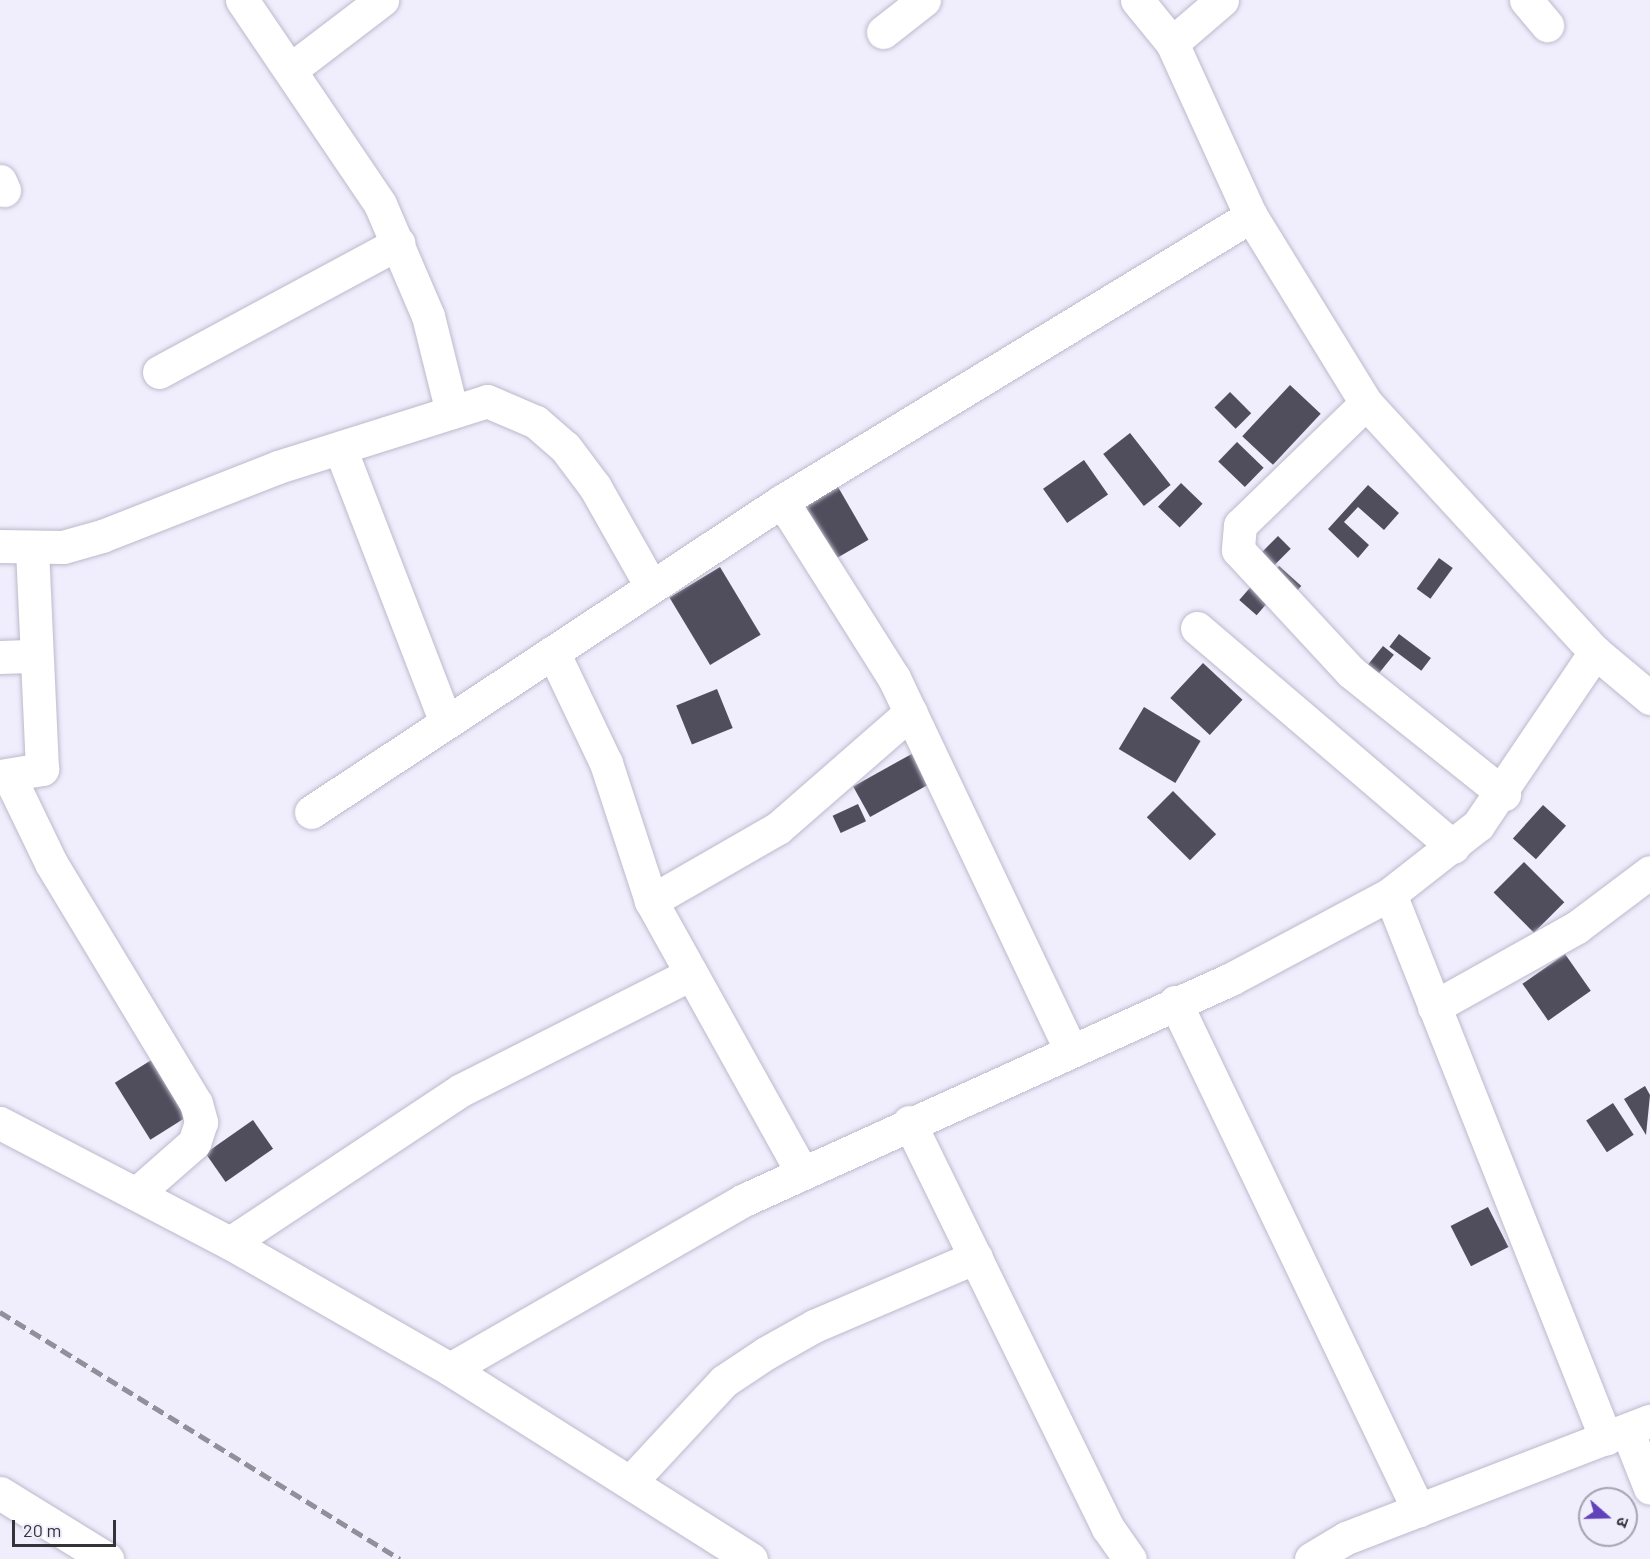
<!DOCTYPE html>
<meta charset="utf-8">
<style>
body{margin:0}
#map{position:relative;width:1650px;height:1559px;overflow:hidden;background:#f0eefd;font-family:Barlow,"Noto Sans Devanagari",sans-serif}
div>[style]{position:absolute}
.building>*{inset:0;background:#504e5d;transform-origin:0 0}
.roads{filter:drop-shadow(0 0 2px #bbbacb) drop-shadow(0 0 2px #bbbacb)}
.minor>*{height:33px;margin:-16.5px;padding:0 16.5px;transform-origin:16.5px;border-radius:16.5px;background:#fff}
.rail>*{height:4.5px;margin-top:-2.25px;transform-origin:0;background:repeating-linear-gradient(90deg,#918f9a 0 12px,transparent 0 18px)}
span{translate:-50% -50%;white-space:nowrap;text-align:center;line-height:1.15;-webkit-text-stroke:6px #f0eefd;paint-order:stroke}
.north{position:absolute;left:1578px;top:1487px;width:60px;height:60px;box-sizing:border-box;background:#f0eefd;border:2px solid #a5a3af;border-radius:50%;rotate:110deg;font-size:16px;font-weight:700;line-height:24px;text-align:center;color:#34333a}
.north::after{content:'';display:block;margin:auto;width:21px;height:27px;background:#6242bb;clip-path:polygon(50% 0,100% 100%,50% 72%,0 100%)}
.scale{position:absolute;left:12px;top:1520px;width:104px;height:27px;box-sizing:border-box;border:3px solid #34333a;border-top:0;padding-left:8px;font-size:18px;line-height:21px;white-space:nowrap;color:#34333a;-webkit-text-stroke:4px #f0eefd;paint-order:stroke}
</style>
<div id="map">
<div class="building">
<div style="left:1290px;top:385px;width:42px;height:70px;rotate:43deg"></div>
<div style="left:1230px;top:392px;width:30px;height:22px;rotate:45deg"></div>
<div style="left:1130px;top:433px;width:66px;height:34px;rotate:52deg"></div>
<div style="left:1237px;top:442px;width:37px;height:27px;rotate:44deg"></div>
<div style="left:1084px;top:460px;width:42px;height:50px;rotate:55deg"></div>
<div style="left:834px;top:480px;width:69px;height:44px;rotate:60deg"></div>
<div style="left:1181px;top:483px;width:30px;height:33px;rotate:44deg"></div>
<div style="clip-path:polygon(1368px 485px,1399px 513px,1384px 530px,1358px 507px,1344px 522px,1369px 545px,1358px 558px,1328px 529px)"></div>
<div style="left:1278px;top:536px;width:18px;height:31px;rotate:45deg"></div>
<div style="left:1439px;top:558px;width:17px;height:38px;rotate:36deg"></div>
<div style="left:1279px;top:566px;width:30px;height:16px;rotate:42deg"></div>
<div style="left:720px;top:567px;width:79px;height:59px;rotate:59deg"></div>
<div style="left:1255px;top:582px;width:23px;height:24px;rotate:41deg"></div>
<div style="left:1399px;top:634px;width:40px;height:16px;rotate:37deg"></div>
<div style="left:1383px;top:646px;width:14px;height:26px;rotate:39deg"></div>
<div style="left:1203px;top:663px;width:54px;height:48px;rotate:43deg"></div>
<div style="left:717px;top:689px;width:42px;height:44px;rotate:68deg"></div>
<div style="left:1144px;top:707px;width:66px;height:49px;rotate:31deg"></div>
<div style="left:917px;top:751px;width:35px;height:73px;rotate:61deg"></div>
<div style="left:1173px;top:791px;width:61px;height:37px;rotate:45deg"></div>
<div style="left:858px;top:804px;width:19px;height:28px;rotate:65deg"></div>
<div style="left:1543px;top:805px;width:31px;height:45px;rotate:42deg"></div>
<div style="left:1524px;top:862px;width:57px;height:43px;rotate:45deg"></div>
<div style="left:1565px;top:954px;width:45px;height:52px;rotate:55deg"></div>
<div style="left:153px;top:1059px;width:67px;height:45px;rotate:58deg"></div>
<div style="clip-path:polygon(1645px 1086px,1650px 1095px,1646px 1135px,1624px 1099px)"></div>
<div style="left:1613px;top:1103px;width:38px;height:32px;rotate:57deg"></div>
<div style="left:253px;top:1120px;width:35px;height:58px;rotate:55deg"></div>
<div style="left:1488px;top:1207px;width:45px;height:42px;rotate:63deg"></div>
</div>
<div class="roads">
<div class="minor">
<div style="left:242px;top:0;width:246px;rotate:55.9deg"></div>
<div style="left:380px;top:204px;width:122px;rotate:66.8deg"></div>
<div style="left:428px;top:316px;width:99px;rotate:76deg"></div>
<div style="left:1137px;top:0;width:55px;rotate:50.9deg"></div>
<div style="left:1172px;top:43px;width:190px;rotate:65.5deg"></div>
<div style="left:1251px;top:216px;width:220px;rotate:58.4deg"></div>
<div style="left:1366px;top:403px;width:338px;rotate:47.4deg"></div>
<div style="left:1595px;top:652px;width:72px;rotate:39.9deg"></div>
<div style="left:1526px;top:0;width:33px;rotate:50deg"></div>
<div style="left:883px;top:32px;width:52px;rotate:-38deg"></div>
<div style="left:1172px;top:43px;width:66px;rotate:-40.7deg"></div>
<div style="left:290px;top:70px;width:116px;rotate:-37.3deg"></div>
<div style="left:0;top:181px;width:10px;rotate:66deg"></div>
<div style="left:159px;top:372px;width:272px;rotate:-28.3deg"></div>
<div style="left:1366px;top:403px;width:175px;rotate:135.9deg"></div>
<div style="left:1240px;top:525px;width:25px;rotate:95deg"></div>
<div style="left:1238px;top:550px;width:166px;rotate:47.2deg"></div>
<div style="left:1351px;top:672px;width:196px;rotate:38.6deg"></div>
<div style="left:340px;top:448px;width:294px;rotate:68.9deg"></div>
<div style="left:782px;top:501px;width:209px;rotate:57.7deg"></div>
<div style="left:894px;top:678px;width:412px;rotate:64.6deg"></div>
<div style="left:0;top:546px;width:63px;rotate:0.9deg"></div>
<div style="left:63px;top:547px;width:41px;rotate:-15.8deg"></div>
<div style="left:102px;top:536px;width:189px;rotate:-21.4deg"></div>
<div style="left:278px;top:467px;width:219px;rotate:-17.5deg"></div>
<div style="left:487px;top:401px;width:53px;rotate:23.2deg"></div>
<div style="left:536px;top:422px;width:38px;rotate:41deg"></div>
<div style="left:565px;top:447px;width:50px;rotate:53.1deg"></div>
<div style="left:595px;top:487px;width:114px;rotate:60.5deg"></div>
<div style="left:1197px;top:628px;width:337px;rotate:40.5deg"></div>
<div style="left:553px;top:652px;width:123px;rotate:64.5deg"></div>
<div style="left:606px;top:763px;width:145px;rotate:71.9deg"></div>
<div style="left:651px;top:901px;width:309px;rotate:60.9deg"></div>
<div style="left:0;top:657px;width:36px;rotate:-2deg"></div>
<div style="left:0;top:776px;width:43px;rotate:-9.5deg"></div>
<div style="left:42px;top:769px;width:222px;rotate:-92.6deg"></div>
<div style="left:9px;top:776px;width:97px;rotate:64.2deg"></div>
<div style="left:51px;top:863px;width:280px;rotate:58.9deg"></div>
<div style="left:196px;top:1103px;width:20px;rotate:75deg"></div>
<div style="left:201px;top:1122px;width:22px;rotate:108deg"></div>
<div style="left:194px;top:1143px;width:76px;rotate:138.7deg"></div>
<div style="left:311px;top:812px;width:564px;rotate:-33.44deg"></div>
<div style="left:782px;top:501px;width:549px;rotate:-31.29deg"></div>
<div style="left:1390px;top:894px;width:586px;rotate:68.38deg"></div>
<div style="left:651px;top:901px;width:146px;rotate:-29.9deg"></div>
<div style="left:778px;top:828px;width:176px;rotate:-41.1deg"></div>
<div style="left:1175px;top:1002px;width:564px;rotate:64.39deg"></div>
<div style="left:1434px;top:1007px;width:164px;rotate:-29.2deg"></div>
<div style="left:1577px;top:927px;width:91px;rotate:-37deg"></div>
<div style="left:909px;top:1122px;width:452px;rotate:63.9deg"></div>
<div style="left:1108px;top:1528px;width:38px;rotate:55deg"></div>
<div style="left:0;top:1123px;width:259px;rotate:27.6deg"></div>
<div style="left:230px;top:1243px;width:254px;rotate:29.8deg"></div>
<div style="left:450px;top:1369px;width:356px;rotate:32.3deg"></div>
<div style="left:230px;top:1243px;width:277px;rotate:-33.5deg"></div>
<div style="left:461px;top:1090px;width:258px;rotate:-26.8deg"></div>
<div style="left:450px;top:1369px;width:339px;rotate:-29.9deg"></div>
<div style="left:744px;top:1200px;width:535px;rotate:-24.41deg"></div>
<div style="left:1231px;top:979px;width:180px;rotate:-28.1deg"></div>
<div style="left:1390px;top:894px;width:112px;rotate:-38.1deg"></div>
<div style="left:1478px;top:825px;width:209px;rotate:-55.9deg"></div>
<div style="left:1627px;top:1430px;width:62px;rotate:68.4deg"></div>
<div style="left:633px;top:1479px;width:134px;rotate:-47.1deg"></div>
<div style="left:724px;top:1381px;width:50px;rotate:-33.7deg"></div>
<div style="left:766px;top:1353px;width:55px;rotate:-29.4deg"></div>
<div style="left:814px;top:1326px;width:176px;rotate:-23.1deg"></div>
<div style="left:0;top:1493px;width:126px;rotate:31.7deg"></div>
<div style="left:1311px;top:1559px;width:41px;rotate:-31deg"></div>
<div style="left:1346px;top:1538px;width:326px;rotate:-21.1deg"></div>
</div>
</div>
<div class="rail">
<div style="left:0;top:1312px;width:470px;rotate:31.7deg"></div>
</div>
<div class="north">उ</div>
<div class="scale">20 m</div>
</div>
